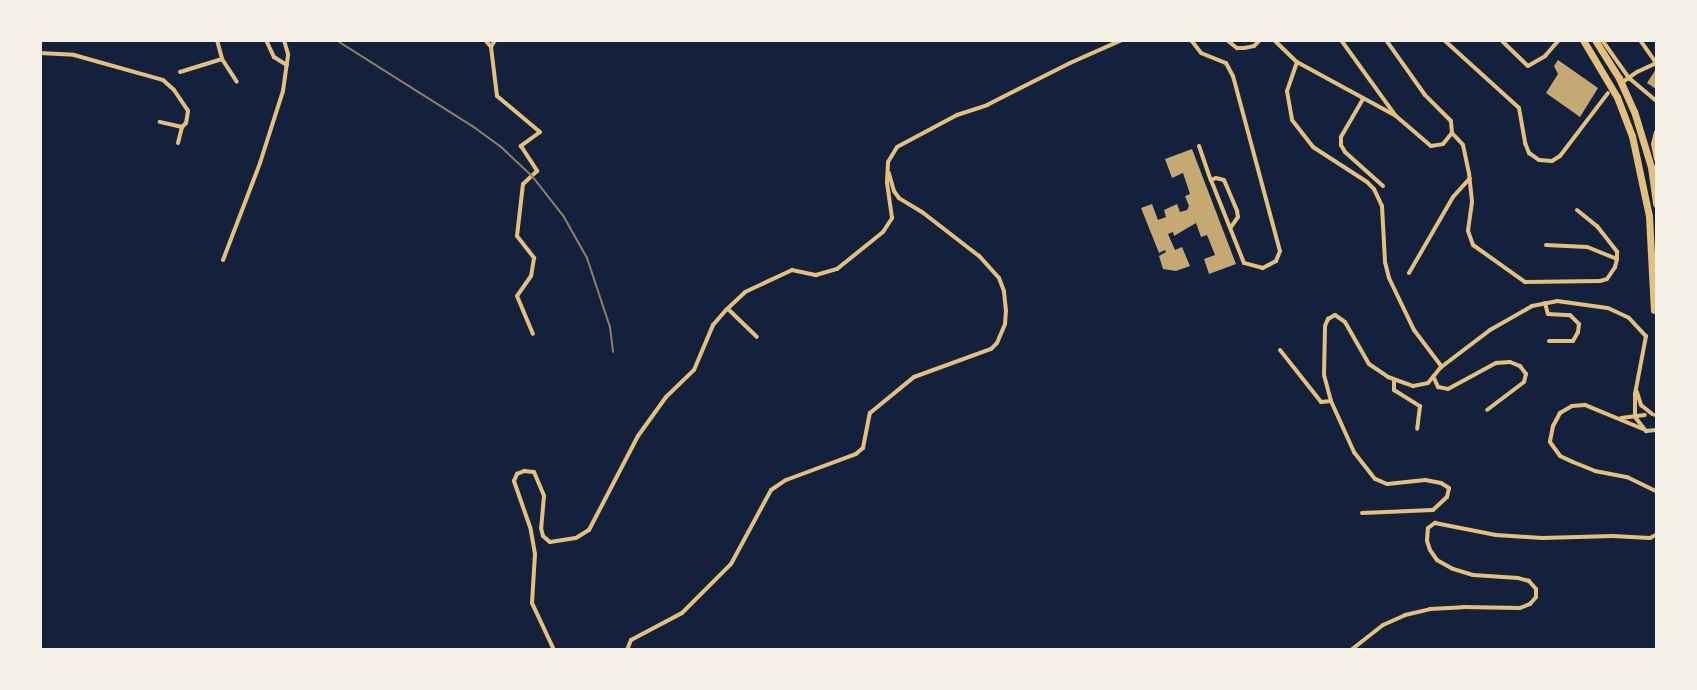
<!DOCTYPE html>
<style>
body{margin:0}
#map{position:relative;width:1697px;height:690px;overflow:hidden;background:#14213d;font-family:"Crimson Pro",serif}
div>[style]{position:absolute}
.building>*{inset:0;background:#c6a872}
.minor>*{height:4px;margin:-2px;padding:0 2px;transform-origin:2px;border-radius:2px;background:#e5c07b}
.motorway>*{height:7px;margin:-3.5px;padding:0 3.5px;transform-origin:3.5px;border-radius:3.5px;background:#e5c07b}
.rail>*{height:2px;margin:-1px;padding:0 1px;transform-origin:1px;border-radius:1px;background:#918062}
span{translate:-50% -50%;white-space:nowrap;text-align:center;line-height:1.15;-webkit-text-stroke:6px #f6f1e7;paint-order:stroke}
.frame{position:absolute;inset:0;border:42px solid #f6f1e7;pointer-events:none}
</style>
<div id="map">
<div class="building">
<div style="clip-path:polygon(1558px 60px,1598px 88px,1580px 117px,1546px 93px,1558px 74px,1554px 66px)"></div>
<div style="clip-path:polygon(1656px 69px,1656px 89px,1647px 83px)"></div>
<div style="clip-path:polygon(1192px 149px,1236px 264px,1209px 274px,1204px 259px,1215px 255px,1207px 235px,1201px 237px,1196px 223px,1174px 236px,1173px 232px,1168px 234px,1175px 250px,1182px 247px,1190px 266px,1176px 271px,1163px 269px,1159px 256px,1166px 252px,1165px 250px,1159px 253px,1141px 208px,1152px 204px,1158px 220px,1166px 217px,1164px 210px,1177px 204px,1180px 212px,1187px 210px,1189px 206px,1185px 196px,1190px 194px,1183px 173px,1172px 178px,1165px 159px)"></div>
</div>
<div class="minor">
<div style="left:217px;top:40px;width:20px;rotate:75deg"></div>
<div style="left:222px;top:59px;width:27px;rotate:57deg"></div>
<div style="left:266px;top:40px;width:19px;rotate:65deg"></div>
<div style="left:274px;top:57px;width:15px;rotate:32deg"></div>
<div style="left:485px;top:40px;width:9px;rotate:49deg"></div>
<div style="left:495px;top:40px;width:8px;rotate:120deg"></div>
<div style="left:491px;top:47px;width:49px;rotate:83deg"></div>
<div style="left:497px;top:96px;width:56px;rotate:39.9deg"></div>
<div style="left:540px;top:132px;width:24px;rotate:144deg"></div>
<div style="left:521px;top:146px;width:30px;rotate:57deg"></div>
<div style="left:537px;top:171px;width:19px;rotate:137deg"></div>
<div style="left:523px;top:184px;width:52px;rotate:96.6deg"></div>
<div style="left:517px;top:236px;width:28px;rotate:52deg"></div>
<div style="left:534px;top:258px;width:18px;rotate:99deg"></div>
<div style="left:531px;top:276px;width:24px;rotate:125deg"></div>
<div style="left:517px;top:296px;width:41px;rotate:67.2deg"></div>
<div style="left:1191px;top:40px;width:16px;rotate:52deg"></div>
<div style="left:1201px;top:53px;width:27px;rotate:22deg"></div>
<div style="left:1226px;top:63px;width:15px;rotate:62deg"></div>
<div style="left:1233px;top:76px;width:181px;rotate:75deg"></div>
<div style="left:1280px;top:251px;width:11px;rotate:112deg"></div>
<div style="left:1276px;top:261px;width:15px;rotate:152deg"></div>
<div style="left:1263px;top:268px;width:20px;rotate:-165deg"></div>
<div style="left:1244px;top:263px;width:89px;rotate:-111.7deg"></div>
<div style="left:1211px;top:180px;width:5px;rotate:-22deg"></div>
<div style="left:1216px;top:178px;width:8px;rotate:14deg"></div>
<div style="left:1224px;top:180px;width:34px;rotate:67deg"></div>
<div style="left:1237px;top:211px;width:6px;rotate:81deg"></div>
<div style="left:1238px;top:217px;width:12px;rotate:125deg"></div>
<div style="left:1227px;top:40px;width:13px;rotate:39deg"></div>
<div style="left:1237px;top:48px;width:7px"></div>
<div style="left:1244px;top:48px;width:10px;rotate:-11deg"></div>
<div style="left:1254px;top:46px;width:8px;rotate:-45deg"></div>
<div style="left:1274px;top:40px;width:32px;rotate:44deg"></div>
<div style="left:1297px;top:62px;width:113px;rotate:28.6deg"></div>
<div style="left:1396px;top:116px;width:46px;rotate:40.6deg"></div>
<div style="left:1431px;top:146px;width:12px;rotate:-9deg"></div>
<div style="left:1443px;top:144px;width:14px;rotate:-51deg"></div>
<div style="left:1452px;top:133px;width:12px;rotate:-95deg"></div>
<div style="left:1451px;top:121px;width:37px;rotate:-135deg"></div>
<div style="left:1425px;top:95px;width:67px;rotate:-125.3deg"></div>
<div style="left:1341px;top:40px;width:92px;rotate:54.2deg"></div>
<div style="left:1444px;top:40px;width:101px;rotate:42.2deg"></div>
<div style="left:1519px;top:108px;width:36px;rotate:80deg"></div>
<div style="left:1525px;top:143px;width:11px;rotate:68deg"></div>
<div style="left:1529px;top:153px;width:12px;rotate:35deg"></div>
<div style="left:1539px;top:160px;width:13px;rotate:4deg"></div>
<div style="left:1552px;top:161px;width:9px;rotate:-32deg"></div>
<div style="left:1560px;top:156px;width:79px;rotate:-52.7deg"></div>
<div style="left:1501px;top:40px;width:37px;rotate:44deg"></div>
<div style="left:1528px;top:66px;width:20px;rotate:-30deg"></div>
<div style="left:1545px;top:56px;width:21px;rotate:-49deg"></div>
<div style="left:1602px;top:40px;width:47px;rotate:54.6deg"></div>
<div style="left:1629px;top:78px;width:35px;rotate:40deg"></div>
<div style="left:1640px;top:40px;width:28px;rotate:55deg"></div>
<div style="left:40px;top:53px;width:34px;rotate:3deg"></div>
<div style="left:74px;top:55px;width:92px;rotate:15.7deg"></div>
<div style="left:163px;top:80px;width:15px;rotate:42deg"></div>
<div style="left:174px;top:90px;width:25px;rotate:56deg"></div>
<div style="left:188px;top:111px;width:12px;rotate:99deg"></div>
<div style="left:186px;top:123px;width:6px;rotate:135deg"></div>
<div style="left:182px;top:127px;width:23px;rotate:-167deg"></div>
<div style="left:1297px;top:62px;width:31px;rotate:109deg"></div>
<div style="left:1287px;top:91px;width:29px;rotate:80deg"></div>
<div style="left:1292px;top:120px;width:34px;rotate:52deg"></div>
<div style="left:1313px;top:147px;width:64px;rotate:32.9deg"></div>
<div style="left:1367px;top:182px;width:10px;rotate:45deg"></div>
<div style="left:1374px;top:189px;width:19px;rotate:65deg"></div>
<div style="left:1382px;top:206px;width:56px;rotate:86.9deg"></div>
<div style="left:1385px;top:262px;width:16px;rotate:76deg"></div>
<div style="left:1389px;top:278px;width:58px;rotate:64.3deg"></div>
<div style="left:1414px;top:330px;width:46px;rotate:52.9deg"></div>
<div style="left:180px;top:72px;width:44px;rotate:-17.2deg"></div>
<div style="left:1624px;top:81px;width:16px;rotate:-35deg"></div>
<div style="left:1637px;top:72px;width:21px;rotate:-25deg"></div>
<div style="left:1363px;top:99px;width:44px;rotate:120.1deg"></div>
<div style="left:1341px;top:137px;width:8px;rotate:90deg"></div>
<div style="left:1341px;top:145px;width:8px;rotate:60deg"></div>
<div style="left:1345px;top:152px;width:51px;rotate:41.8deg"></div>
<div style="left:1656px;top:132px;width:12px;rotate:104deg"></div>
<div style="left:1653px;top:144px;width:16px;rotate:79deg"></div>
<div style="left:1452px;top:133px;width:16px;rotate:47deg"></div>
<div style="left:1463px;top:145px;width:29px;rotate:78deg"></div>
<div style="left:1469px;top:173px;width:29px;rotate:84deg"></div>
<div style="left:1472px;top:202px;width:29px;rotate:98deg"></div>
<div style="left:1468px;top:231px;width:15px;rotate:70deg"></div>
<div style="left:1473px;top:245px;width:64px;rotate:35.4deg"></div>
<div style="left:1525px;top:282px;width:75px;rotate:-0.8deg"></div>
<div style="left:1600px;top:281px;width:7px;rotate:-16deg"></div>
<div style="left:1607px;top:279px;width:14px;rotate:-56deg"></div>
<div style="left:1615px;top:267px;width:8px;rotate:-76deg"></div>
<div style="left:1617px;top:259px;width:32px;rotate:-158deg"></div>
<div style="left:1587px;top:247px;width:41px;rotate:-177.2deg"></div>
<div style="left:178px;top:143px;width:16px;rotate:-76deg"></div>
<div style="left:1199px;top:146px;width:36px;rotate:71deg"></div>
<div style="left:1577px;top:210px;width:26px;rotate:39deg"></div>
<div style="left:1597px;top:226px;width:33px;rotate:52deg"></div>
<div style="left:1617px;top:252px;width:7px;rotate:90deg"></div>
<div style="left:223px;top:260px;width:104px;rotate:-69.1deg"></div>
<div style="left:260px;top:163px;width:76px;rotate:-72.3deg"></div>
<div style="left:283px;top:91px;width:37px;rotate:-82deg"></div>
<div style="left:288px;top:54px;width:15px;rotate:-106deg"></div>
<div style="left:1409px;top:273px;width:88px;rotate:-59.9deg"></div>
<div style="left:1453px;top:197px;width:25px;rotate:-48deg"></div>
<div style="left:1545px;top:303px;width:11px;rotate:75deg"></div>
<div style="left:1548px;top:314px;width:22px;rotate:3deg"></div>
<div style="left:1570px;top:315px;width:13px;rotate:45deg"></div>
<div style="left:1579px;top:324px;width:8px;rotate:97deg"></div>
<div style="left:1578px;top:332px;width:10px;rotate:119deg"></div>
<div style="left:1573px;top:341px;width:24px;rotate:180deg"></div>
<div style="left:728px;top:309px;width:40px;rotate:44deg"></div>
<div style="left:1280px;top:350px;width:66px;rotate:51.7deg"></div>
<div style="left:1321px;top:402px;width:10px;rotate:-6deg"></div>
<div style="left:1434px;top:378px;width:10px;rotate:66deg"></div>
<div style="left:1438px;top:387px;width:10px;rotate:11deg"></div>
<div style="left:1448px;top:389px;width:55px;rotate:-28.4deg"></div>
<div style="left:1496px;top:363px;width:14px;rotate:-4deg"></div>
<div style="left:1510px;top:362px;width:11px;rotate:22deg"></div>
<div style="left:1520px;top:366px;width:10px;rotate:53deg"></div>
<div style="left:1526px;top:374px;width:8px;rotate:104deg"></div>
<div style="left:1524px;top:382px;width:46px;rotate:142.9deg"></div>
<div style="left:1394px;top:380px;width:10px;rotate:90deg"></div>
<div style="left:1394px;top:390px;width:31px;rotate:32deg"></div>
<div style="left:1420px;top:406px;width:23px;rotate:97deg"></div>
<div style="left:1637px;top:392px;width:14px;rotate:73deg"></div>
<div style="left:1641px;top:405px;width:14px;rotate:39deg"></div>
<div style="left:1655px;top:415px;width:1px"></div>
<div style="left:1621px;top:418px;width:24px;rotate:-7deg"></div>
<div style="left:1643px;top:429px;width:63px;rotate:-157.5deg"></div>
<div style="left:1585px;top:405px;width:13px;rotate:176deg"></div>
<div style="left:1572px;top:406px;width:14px;rotate:150deg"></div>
<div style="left:1560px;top:413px;width:15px;rotate:118deg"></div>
<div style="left:1553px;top:426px;width:16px;rotate:101deg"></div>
<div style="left:1550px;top:442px;width:17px;rotate:54deg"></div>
<div style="left:1560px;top:456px;width:14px;rotate:25deg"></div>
<div style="left:1573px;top:462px;width:24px;rotate:22deg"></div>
<div style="left:1595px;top:471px;width:33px;rotate:11deg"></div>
<div style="left:1627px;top:477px;width:32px;rotate:26deg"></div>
<div style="left:1362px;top:513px;width:71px;rotate:-2.4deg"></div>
<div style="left:1433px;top:510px;width:19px;rotate:-43deg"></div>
<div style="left:1447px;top:497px;width:9px;rotate:-77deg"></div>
<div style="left:1449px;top:488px;width:9px;rotate:-148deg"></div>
<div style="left:1441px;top:483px;width:16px;rotate:-169deg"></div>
<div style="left:1425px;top:480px;width:38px;rotate:174deg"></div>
<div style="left:1387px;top:484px;width:13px;rotate:-157deg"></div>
<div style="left:1375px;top:479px;width:34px;rotate:-128deg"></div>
<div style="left:1354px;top:452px;width:56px;rotate:-114.3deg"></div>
<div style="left:1331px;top:401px;width:27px;rotate:-105deg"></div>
<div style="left:1324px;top:375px;width:49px;rotate:-88.8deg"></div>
<div style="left:1325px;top:326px;width:8px;rotate:-67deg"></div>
<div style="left:1328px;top:319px;width:8px;rotate:-30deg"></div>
<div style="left:1335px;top:315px;width:12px;rotate:35deg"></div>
<div style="left:1345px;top:322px;width:48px;rotate:60.3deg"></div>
<div style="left:1369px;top:364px;width:23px;rotate:34deg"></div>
<div style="left:1388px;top:377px;width:27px;rotate:20deg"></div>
<div style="left:1413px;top:386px;width:15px;rotate:-11deg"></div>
<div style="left:1428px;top:383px;width:19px;rotate:-51deg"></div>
<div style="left:1440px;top:368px;width:63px;rotate:-37.2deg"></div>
<div style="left:1490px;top:330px;width:48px;rotate:-29.7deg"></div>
<div style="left:1532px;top:306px;width:25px;rotate:-11deg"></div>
<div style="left:1557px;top:301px;width:51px;rotate:7.8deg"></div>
<div style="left:1608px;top:308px;width:23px;rotate:25deg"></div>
<div style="left:1629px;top:318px;width:25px;rotate:47deg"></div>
<div style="left:1646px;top:336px;width:59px;rotate:100.7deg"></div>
<div style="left:1635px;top:394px;width:23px;rotate:90deg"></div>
<div style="left:1635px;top:417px;width:18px;rotate:52deg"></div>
<div style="left:1646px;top:431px;width:10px;rotate:-6deg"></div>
<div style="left:554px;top:650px;width:52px;rotate:-115.1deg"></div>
<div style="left:532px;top:603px;width:49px;rotate:-86.5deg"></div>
<div style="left:535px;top:554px;width:27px;rotate:-100deg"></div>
<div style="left:530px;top:527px;width:49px;rotate:-109.2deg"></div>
<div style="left:514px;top:481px;width:8px;rotate:-67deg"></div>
<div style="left:517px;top:474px;width:8px;rotate:-23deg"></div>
<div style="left:524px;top:471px;width:10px;rotate:6deg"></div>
<div style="left:534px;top:472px;width:26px;rotate:67deg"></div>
<div style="left:544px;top:496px;width:32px;rotate:95deg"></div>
<div style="left:541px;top:528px;width:8px;rotate:76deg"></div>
<div style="left:543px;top:536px;width:9px;rotate:41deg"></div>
<div style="left:550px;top:542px;width:26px;rotate:-9deg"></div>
<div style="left:576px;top:538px;width:15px;rotate:-32deg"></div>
<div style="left:589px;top:530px;width:106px;rotate:-62.5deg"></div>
<div style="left:638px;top:436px;width:48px;rotate:-54.3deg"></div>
<div style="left:666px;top:397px;width:39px;rotate:-44deg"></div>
<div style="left:694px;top:370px;width:49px;rotate:-67.1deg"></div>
<div style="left:713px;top:325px;width:20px;rotate:-49deg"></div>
<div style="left:726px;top:310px;width:26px;rotate:-43deg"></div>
<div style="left:745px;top:292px;width:52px;rotate:-25.1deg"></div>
<div style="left:792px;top:270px;width:25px;rotate:12deg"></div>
<div style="left:816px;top:275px;width:22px;rotate:-16deg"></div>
<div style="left:837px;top:269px;width:59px;rotate:-38.8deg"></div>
<div style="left:883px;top:232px;width:17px;rotate:-57deg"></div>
<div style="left:892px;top:218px;width:36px;rotate:-98deg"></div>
<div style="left:887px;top:182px;width:20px;rotate:-87deg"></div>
<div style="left:888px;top:162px;width:17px;rotate:-59deg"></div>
<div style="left:897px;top:147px;width:68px;rotate:-28.1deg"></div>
<div style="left:957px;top:115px;width:32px;rotate:-18deg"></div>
<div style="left:987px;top:105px;width:93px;rotate:-26.8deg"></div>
<div style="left:1070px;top:63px;width:57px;rotate:-23.9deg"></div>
<div style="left:627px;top:650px;width:11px;rotate:-68deg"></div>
<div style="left:631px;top:640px;width:58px;rotate:-27.9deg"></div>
<div style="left:682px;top:613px;width:69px;rotate:-45deg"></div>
<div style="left:731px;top:564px;width:84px;rotate:-61.6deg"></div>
<div style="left:771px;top:490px;width:18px;rotate:-34deg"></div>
<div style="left:786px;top:480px;width:75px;rotate:-20.4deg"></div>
<div style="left:856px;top:454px;width:9px;rotate:-41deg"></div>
<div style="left:863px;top:448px;width:36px;rotate:-79deg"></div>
<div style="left:870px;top:413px;width:57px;rotate:-39.3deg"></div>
<div style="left:914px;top:377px;width:82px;rotate:-20deg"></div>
<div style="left:991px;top:349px;width:8px;rotate:-45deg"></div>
<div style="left:997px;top:343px;width:21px;rotate:-67deg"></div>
<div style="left:1005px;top:324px;width:13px;rotate:-86deg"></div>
<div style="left:1006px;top:311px;width:20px;rotate:-96deg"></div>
<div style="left:1004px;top:291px;width:14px;rotate:-111deg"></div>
<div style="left:999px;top:278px;width:30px;rotate:-132deg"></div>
<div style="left:979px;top:256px;width:72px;rotate:-142.3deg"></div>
<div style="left:922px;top:212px;width:27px;rotate:-149deg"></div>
<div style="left:899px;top:198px;width:9px;rotate:-126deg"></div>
<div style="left:894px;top:191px;width:19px;rotate:-106deg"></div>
<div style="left:1351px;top:650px;width:41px;rotate:-38deg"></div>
<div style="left:1383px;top:625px;width:24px;rotate:-24deg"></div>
<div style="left:1405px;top:615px;width:26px;rotate:-13deg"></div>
<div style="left:1430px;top:609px;width:33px;rotate:-3deg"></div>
<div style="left:1463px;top:607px;width:57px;rotate:1deg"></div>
<div style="left:1520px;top:608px;width:11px;rotate:-22deg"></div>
<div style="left:1530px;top:604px;width:9px;rotate:-49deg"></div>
<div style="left:1536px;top:597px;width:8px;rotate:-90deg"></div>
<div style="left:1536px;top:589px;width:11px;rotate:-131deg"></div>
<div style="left:1529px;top:581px;width:11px;rotate:-165deg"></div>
<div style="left:1518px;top:578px;width:45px;rotate:-176.2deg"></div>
<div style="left:1473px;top:575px;width:21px;rotate:-163deg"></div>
<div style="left:1453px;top:569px;width:18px;rotate:-151deg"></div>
<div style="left:1437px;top:560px;width:12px;rotate:-125deg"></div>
<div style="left:1430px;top:550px;width:9px;rotate:-108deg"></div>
<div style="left:1427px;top:541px;width:13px;rotate:-86deg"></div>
<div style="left:1428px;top:528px;width:9px;rotate:-36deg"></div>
<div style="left:1435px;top:523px;width:62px;rotate:11.1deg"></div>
<div style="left:1496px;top:535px;width:46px;rotate:3.7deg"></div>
<div style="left:1542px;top:538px;width:71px;rotate:-1.6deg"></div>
<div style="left:1613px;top:536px;width:37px;rotate:3deg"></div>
<div style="left:1650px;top:538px;width:7px;rotate:-27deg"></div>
</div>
<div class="motorway">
<div style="left:1583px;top:40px;width:66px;rotate:59.2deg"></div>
<div style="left:1617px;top:97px;width:42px;rotate:69deg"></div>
<div style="left:1632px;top:136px;width:82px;rotate:78deg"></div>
<div style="left:1649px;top:216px;width:94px;rotate:87deg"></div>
<div style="left:1595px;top:40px;width:45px;rotate:57.7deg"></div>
<div style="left:1619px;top:78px;width:36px;rotate:66deg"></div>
<div style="left:1634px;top:111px;width:59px;rotate:73.1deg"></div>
<div style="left:1651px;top:167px;width:37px;rotate:82deg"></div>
</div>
<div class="rail">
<div style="left:336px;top:40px;width:165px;rotate:32.3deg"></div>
<div style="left:475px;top:128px;width:31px;rotate:36deg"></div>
<div style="left:500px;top:146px;width:44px;rotate:43.2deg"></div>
<div style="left:532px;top:176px;width:52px;rotate:52deg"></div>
<div style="left:564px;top:217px;width:47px;rotate:60.7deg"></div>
<div style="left:587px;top:258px;width:73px;rotate:71.6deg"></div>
<div style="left:610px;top:327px;width:25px;rotate:83deg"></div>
</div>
<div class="frame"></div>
</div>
